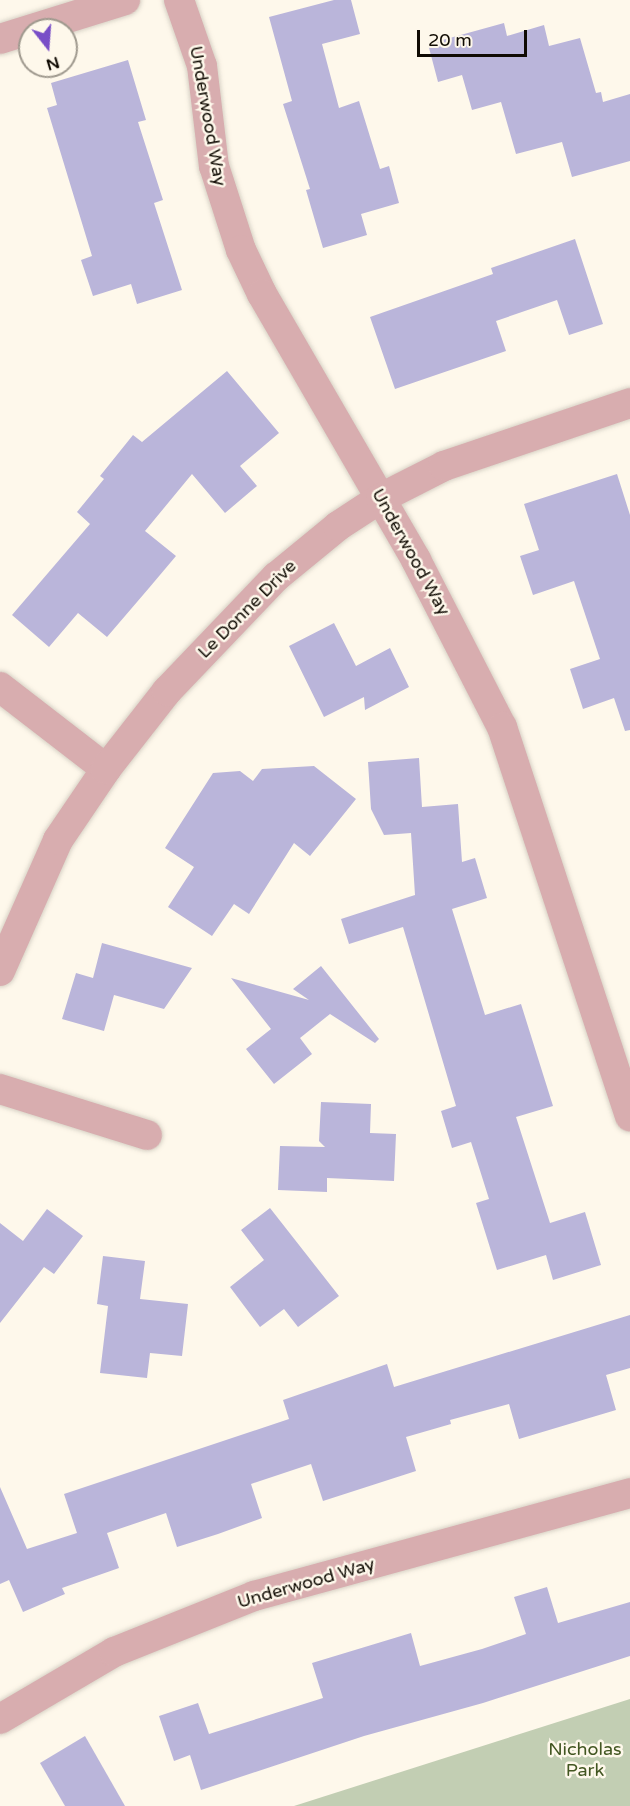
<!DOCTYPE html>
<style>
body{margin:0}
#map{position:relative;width:630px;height:1806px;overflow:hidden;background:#fef8eb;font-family:"Varela Round",sans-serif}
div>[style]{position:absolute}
.green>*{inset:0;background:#c2ceb3}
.building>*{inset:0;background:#bab5da}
.roads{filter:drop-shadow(0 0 2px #d8d2c6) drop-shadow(0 0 2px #d8d2c6)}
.minor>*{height:30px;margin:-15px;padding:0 15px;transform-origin:15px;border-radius:15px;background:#d8adaf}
span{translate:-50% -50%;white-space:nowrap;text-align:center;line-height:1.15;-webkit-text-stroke:5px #fef8eb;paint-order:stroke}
.street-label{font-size:18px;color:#100b03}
.park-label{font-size:18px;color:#425621}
.north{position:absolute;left:18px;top:18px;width:60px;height:60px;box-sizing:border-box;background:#fef8eb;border:2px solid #9f998e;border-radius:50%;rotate:163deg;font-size:16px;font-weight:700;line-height:24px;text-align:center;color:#100b03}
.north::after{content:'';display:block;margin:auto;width:21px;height:27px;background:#794ec7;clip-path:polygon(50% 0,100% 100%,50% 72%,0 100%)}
.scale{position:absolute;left:417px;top:30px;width:110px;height:27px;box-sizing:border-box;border:3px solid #100b03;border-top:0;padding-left:8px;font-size:18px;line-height:21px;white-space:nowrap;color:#100b03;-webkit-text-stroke:4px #fef8eb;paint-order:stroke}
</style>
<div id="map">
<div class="green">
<div style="clip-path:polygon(630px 1699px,630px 1806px,294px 1806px)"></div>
</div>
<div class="building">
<div style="clip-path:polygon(334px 0,351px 0,360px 34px,322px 44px,339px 108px,359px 101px,380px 169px,389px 166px,399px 203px,361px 214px,367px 235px,323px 248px,306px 190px,310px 189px,283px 104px,292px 101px,269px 17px)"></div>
<div style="clip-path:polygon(504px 23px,507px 36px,544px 25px,549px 46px,580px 38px,596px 93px,601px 92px,603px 102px,630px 94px,630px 161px,572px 177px,562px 142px,516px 154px,501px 102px,472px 110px,462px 75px,438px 82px,428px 44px)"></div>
<div style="clip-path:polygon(128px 60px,146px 120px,138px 122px,163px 200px,154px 203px,182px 290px,137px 304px,131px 284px,93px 296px,81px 260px,92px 256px,47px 108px,57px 105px,51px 83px)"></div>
<div style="clip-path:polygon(575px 239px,603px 324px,569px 335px,557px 300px,496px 321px,506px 351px,395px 389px,370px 317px,493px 274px,491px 268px)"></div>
<div style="clip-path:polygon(227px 371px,279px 433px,240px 466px,257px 486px,225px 513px,192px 474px,145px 531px,176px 556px,149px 588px,107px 637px,78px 613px,49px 647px,12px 615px,90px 524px,77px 512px,104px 479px,100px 476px,133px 435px,142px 442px)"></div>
<div style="clip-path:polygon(617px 474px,630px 515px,630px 730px,625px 731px,614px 698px,583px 709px,570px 669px,600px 659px,574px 581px,533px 595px,520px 556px,539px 550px,524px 504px)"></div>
<div style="clip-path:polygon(334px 623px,356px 666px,390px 648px,409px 687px,365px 710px,364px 697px,324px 717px,289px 646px)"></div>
<div style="clip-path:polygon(419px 758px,422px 807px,458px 804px,462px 862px,475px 858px,487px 898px,452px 909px,485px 1015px,521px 1004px,553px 1106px,516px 1117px,550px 1223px,585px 1212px,601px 1265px,553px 1280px,546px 1255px,497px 1270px,476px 1203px,489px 1199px,471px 1142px,452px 1148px,441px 1111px,456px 1106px,403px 927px,349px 944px,341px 919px,415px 895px,411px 833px,384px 835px,371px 809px,368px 762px)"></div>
<div style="clip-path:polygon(314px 766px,356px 799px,310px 856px,294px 843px,249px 914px,234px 904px,212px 936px,168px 907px,194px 867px,165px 848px,213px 773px,240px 771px,253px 781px,262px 769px)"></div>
<div style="clip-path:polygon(102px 943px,192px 968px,164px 1009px,114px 995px,104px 1031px,62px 1019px,76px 973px,93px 978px)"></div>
<div style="clip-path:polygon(321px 966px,379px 1039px,375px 1043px,330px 1014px,300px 1038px,312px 1054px,274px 1084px,246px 1049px,271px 1029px,231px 978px,309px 1000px,293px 989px)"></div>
<div style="clip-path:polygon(321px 1102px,371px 1104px,370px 1133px,396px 1134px,394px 1181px,327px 1178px,327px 1192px,278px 1190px,280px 1146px,325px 1147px,319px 1141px)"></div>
<div style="clip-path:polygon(270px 1208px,339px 1296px,298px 1327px,284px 1309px,260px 1327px,230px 1287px,264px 1260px,241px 1230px)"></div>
<div style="clip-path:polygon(47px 1209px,83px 1236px,54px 1274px,44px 1267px,0 1323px,0 1223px,23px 1241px)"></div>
<div style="clip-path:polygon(103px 1256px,145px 1261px,140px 1299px,188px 1304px,182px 1356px,150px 1353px,147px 1378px,100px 1373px,108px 1306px,97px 1304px)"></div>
<div style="clip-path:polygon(630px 1315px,630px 1368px,606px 1375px,616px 1410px,519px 1439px,509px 1404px,450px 1420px,451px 1424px,406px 1437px,416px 1471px,323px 1501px,311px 1464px,251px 1484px,262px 1518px,218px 1534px,177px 1547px,166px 1513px,107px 1533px,119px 1568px,62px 1588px,65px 1594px,23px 1612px,9px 1580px,0 1584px,0 1487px,27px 1549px,77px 1533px,64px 1494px,289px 1419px,283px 1400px,387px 1364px,394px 1387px)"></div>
<div style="clip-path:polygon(547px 1587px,558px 1623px,630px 1602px,630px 1656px,483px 1703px,364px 1736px,201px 1790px,190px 1755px,174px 1761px,159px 1716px,198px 1703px,209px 1734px,323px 1698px,312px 1663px,411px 1633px,420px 1666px,482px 1649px,526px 1634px,514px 1597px)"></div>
<div style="clip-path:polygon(85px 1736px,125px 1806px,65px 1806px,40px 1763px)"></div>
</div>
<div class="roads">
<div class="minor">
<div style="left:179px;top:0;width:70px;rotate:70.8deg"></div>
<div style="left:202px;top:66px;width:101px;rotate:83.2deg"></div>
<div style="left:214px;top:166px;width:88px;rotate:72.2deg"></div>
<div style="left:241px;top:250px;width:49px;rotate:64.5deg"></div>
<div style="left:262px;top:294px;width:307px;rotate:59.9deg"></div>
<div style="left:416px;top:560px;width:188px;rotate:62.8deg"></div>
<div style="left:502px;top:727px;width:410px;rotate:71.8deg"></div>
<div style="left:0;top:39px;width:131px;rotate:-17.3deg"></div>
<div style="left:0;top:687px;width:134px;rotate:37.7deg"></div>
<div style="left:0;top:971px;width:143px;rotate:-66.1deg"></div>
<div style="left:58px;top:840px;width:86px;rotate:-55.9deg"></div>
<div style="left:106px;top:769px;width:99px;rotate:-52deg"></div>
<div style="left:167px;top:691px;width:158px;rotate:-46.3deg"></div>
<div style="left:276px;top:577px;width:80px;rotate:-39.4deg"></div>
<div style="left:338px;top:526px;width:51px;rotate:-33.1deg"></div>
<div style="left:381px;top:498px;width:71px;rotate:-26.9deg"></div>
<div style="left:444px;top:466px;width:196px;rotate:-18.7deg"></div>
<div style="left:0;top:1089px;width:154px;rotate:17.4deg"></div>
<div style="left:0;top:1719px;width:132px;rotate:-30.4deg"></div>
<div style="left:114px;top:1652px;width:151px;rotate:-21.8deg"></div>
<div style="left:254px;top:1596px;width:390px;rotate:-15.3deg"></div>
</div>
</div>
<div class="street-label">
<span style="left:208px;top:116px;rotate:80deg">Underwood Way</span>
<span style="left:411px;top:552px;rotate:61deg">Underwood Way</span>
<span style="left:247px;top:609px;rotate:-45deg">Le Donne Drive</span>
<span style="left:306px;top:1583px;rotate:-16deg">Underwood Way</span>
</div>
<div class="park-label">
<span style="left:585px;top:1760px">Nicholas<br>Park</span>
</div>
<div class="north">N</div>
<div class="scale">20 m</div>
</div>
